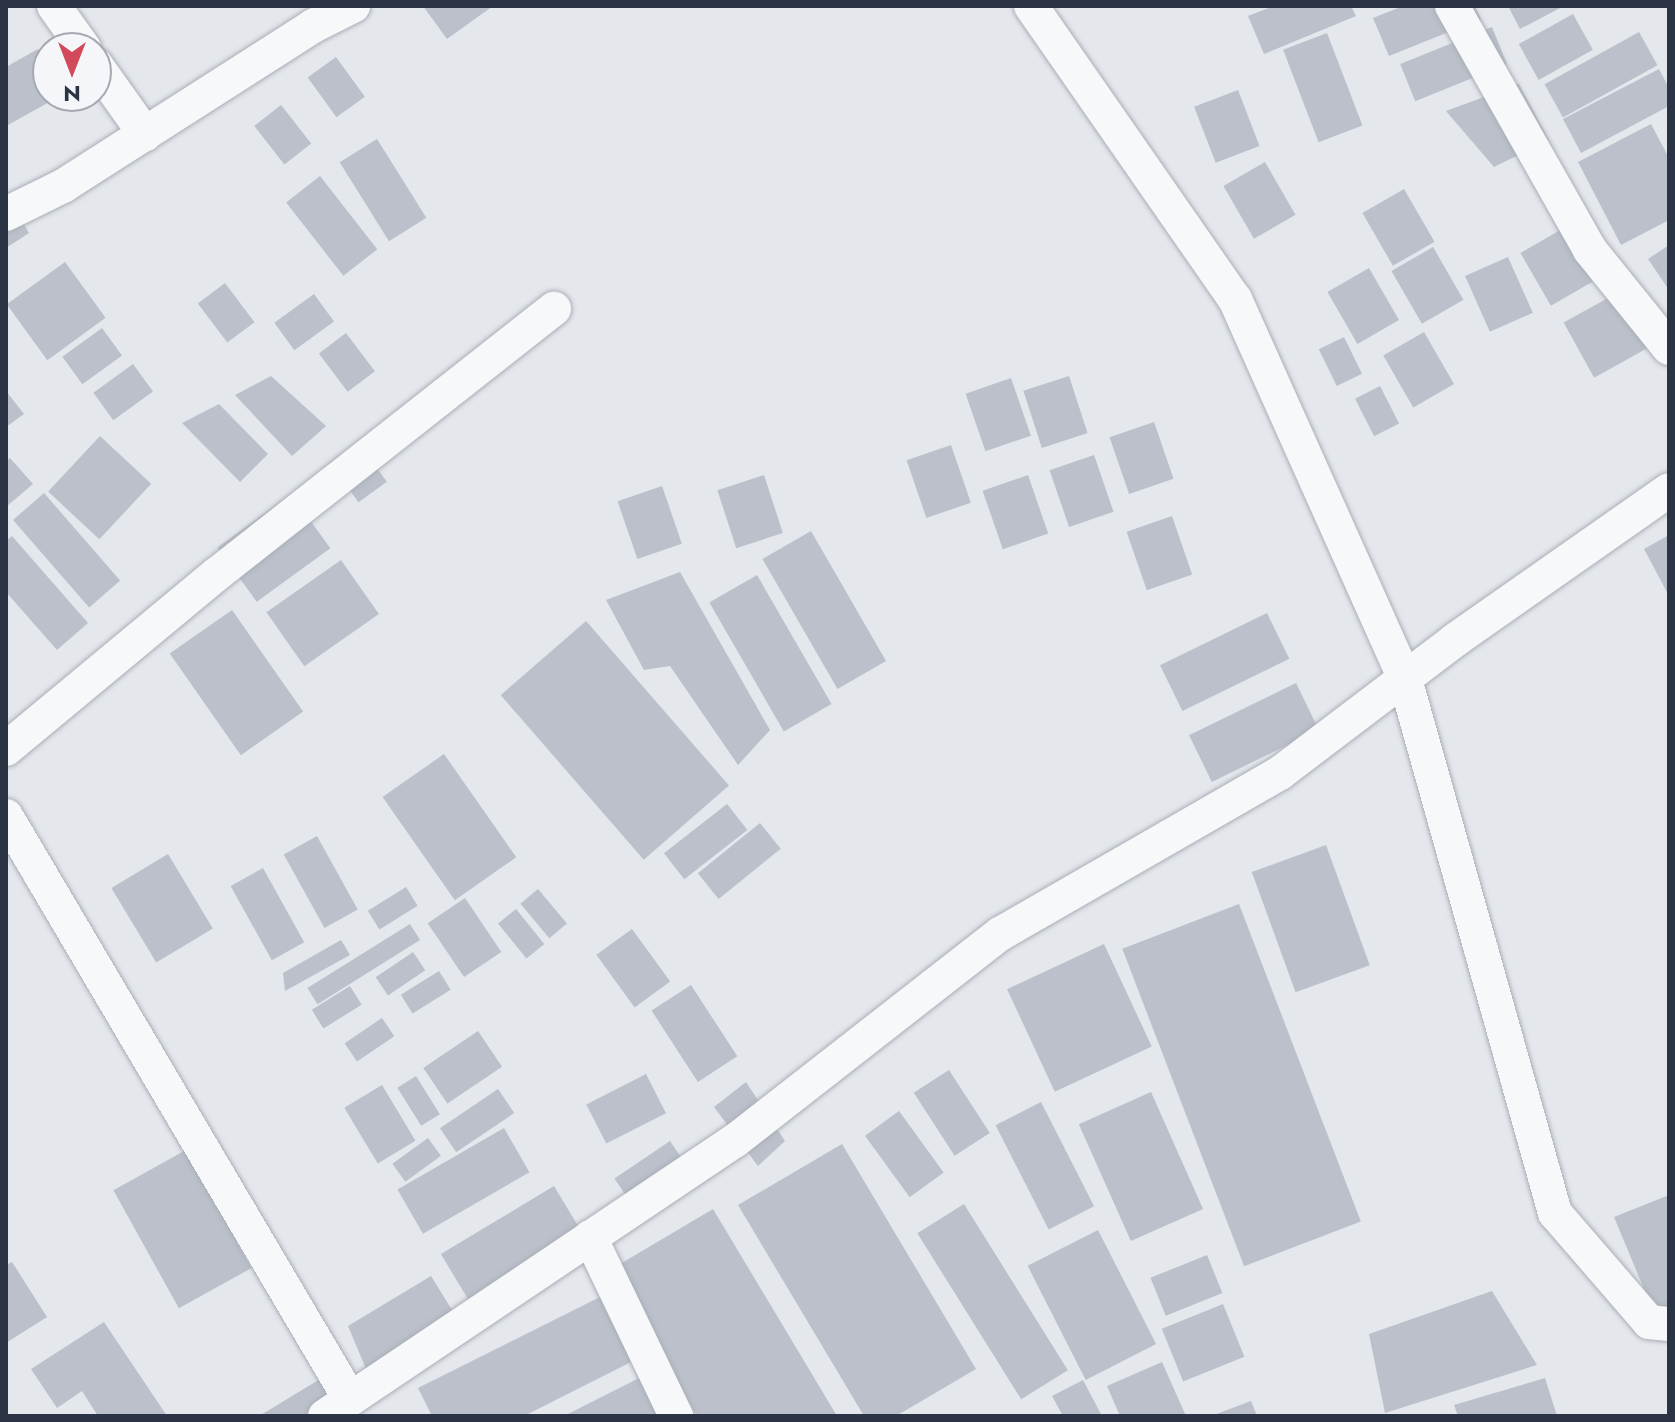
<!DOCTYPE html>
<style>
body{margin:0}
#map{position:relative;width:1675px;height:1422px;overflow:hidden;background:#e4e7ec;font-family:Jost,sans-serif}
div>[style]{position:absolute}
.building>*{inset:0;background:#bbc0ca;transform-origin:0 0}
.roads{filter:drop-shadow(0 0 2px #a9aeb7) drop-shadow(0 0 2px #a9aeb7)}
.street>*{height:34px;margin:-17px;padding:0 17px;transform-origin:17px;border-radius:17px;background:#f7f8fa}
span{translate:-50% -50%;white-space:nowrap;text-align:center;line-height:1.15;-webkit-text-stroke:8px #f4f6f9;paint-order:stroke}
.frame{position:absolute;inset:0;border:8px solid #2b3445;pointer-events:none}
.north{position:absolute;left:32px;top:32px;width:80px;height:80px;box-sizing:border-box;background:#f4f6f9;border:2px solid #a4a8b1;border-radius:50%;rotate:180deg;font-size:22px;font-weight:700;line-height:32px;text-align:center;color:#2b3445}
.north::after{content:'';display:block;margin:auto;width:28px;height:36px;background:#d1495b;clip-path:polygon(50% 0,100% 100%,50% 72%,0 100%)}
</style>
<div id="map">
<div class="building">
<div style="clip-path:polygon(423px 6px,493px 6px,447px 39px)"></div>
<div style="clip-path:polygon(1274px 6px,1351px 6px,1356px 16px,1264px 54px,1248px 16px)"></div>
<div style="clip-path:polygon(1403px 6px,1475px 6px,1481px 19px,1389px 56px,1373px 18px)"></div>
<div style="clip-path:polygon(1508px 6px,1564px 6px,1520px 29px)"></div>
<div style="left:1573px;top:14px;width:41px;height:62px;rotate:61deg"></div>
<div style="left:1492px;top:27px;width:40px;height:99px;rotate:68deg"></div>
<div style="left:1639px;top:32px;width:38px;height:108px;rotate:61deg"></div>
<div style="left:1327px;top:33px;width:99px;height:47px;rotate:69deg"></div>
<div style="clip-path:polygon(38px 49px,48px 67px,48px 96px,60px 96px,8px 125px,6px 67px)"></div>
<div style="left:336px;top:57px;width:49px;height:35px;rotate:54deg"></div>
<div style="clip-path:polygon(1659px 69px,1669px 88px,1669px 106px,1581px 153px,1563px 119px)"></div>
<div style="clip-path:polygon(1519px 84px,1549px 140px,1494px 167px,1446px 111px)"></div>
<div style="left:1238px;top:90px;width:60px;height:47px;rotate:69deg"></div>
<div style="left:281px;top:105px;width:49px;height:34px;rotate:52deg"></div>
<div style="clip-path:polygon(1651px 124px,1669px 158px,1669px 220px,1621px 245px,1578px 162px)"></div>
<div style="left:377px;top:139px;width:93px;height:44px;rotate:58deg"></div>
<div style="left:1265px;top:162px;width:61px;height:48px;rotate:60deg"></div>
<div style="left:320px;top:176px;width:93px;height:43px;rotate:52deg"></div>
<div style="left:1404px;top:189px;width:61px;height:48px;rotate:60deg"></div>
<div style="clip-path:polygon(6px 195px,29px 233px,6px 248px)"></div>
<div style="left:1562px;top:229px;width:61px;height:48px;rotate:60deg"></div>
<div style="clip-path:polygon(1669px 245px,1669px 290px,1648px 259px)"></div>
<div style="left:1433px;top:247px;width:61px;height:48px;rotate:60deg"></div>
<div style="left:1508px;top:257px;width:61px;height:47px;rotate:66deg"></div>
<div style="left:65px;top:262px;width:69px;height:72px;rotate:54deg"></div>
<div style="left:1369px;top:268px;width:60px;height:48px;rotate:60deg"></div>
<div style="left:225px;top:283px;width:49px;height:34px;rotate:53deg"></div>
<div style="left:1617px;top:293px;width:63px;height:61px;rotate:61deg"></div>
<div style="left:314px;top:294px;width:34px;height:49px;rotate:54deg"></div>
<div style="left:102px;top:328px;width:34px;height:49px;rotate:54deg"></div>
<div style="left:1424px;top:332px;width:60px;height:47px;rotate:60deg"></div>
<div style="left:346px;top:333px;width:48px;height:34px;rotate:53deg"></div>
<div style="left:1344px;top:337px;width:41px;height:28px;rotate:64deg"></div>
<div style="left:133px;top:364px;width:34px;height:49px;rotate:54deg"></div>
<div style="clip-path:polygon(271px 376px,326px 426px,292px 456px,235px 395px)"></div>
<div style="left:1069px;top:376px;width:60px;height:48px;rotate:72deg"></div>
<div style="left:1011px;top:378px;width:61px;height:48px;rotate:71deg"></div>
<div style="left:1380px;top:386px;width:42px;height:28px;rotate:63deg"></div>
<div style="clip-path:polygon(6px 391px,24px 414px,6px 427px)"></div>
<div style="clip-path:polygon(219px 404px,268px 454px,240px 482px,182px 423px)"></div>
<div style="left:1154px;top:422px;width:60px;height:47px;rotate:71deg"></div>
<div style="left:100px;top:436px;width:70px;height:76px;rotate:43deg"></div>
<div style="left:358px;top:442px;width:49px;height:35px;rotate:54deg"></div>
<div style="left:951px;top:445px;width:61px;height:47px;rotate:71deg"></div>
<div style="left:1094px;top:455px;width:60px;height:47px;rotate:71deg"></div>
<div style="clip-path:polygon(10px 458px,33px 484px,6px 507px,6px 461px)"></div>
<div style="left:764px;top:475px;width:61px;height:49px;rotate:72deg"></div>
<div style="left:1028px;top:475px;width:62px;height:48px;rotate:71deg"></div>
<div style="left:662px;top:486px;width:61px;height:47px;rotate:71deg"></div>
<div style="left:44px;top:493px;width:116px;height:41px;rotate:49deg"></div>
<div style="left:291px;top:494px;width:67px;height:91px;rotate:54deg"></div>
<div style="left:1172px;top:516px;width:62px;height:48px;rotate:71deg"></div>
<div style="left:811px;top:531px;width:150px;height:56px;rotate:60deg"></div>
<div style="clip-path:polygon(1669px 535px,1669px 596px,1644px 549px)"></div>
<div style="clip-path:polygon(12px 536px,88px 623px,57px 650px,6px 592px,6px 541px)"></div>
<div style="left:341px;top:560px;width:66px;height:91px;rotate:55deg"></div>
<div style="clip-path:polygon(680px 572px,770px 730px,738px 765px,670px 666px,644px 670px,606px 600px)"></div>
<div style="left:757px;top:575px;width:149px;height:55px;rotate:60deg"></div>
<div style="left:232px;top:610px;width:124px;height:76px;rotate:55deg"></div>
<div style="left:1267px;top:613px;width:51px;height:119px;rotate:64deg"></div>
<div style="left:586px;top:621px;width:218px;height:113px;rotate:49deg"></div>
<div style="left:1296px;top:683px;width:52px;height:119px;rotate:64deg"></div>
<div style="left:444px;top:754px;width:126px;height:75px;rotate:55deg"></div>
<div style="left:727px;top:804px;width:33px;height:80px;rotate:52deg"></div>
<div style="left:760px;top:823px;width:33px;height:80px;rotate:51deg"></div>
<div style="left:317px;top:836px;width:84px;height:38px;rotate:61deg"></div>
<div style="left:1326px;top:845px;width:128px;height:79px;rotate:70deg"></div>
<div style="left:168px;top:854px;width:87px;height:66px;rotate:59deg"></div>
<div style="left:263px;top:868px;width:85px;height:37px;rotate:61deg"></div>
<div style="left:406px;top:887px;width:22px;height:45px;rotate:58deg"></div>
<div style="left:538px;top:889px;width:45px;height:23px;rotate:50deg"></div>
<div style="left:465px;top:898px;width:65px;height:45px;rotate:56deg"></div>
<div style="left:1239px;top:904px;width:340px;height:125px;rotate:69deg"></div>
<div style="left:516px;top:909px;width:45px;height:23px;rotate:51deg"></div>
<div style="left:410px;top:924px;width:19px;height:121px;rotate:58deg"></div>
<div style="left:632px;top:929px;width:65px;height:44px;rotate:54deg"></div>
<div style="clip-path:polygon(341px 940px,350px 955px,285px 991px,283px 973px)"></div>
<div style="left:1104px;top:944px;width:113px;height:107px;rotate:65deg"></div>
<div style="left:413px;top:952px;width:22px;height:45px;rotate:56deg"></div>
<div style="left:439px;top:971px;width:22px;height:45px;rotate:58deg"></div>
<div style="left:691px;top:985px;width:85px;height:47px;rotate:57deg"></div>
<div style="left:350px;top:986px;width:22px;height:45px;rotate:58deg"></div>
<div style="left:382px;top:1018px;width:22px;height:45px;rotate:56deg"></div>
<div style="left:478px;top:1031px;width:43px;height:66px;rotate:56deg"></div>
<div style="left:949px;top:1070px;width:75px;height:42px;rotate:57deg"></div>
<div style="left:646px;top:1074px;width:44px;height:67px;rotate:63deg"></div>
<div style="left:416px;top:1076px;width:45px;height:22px;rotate:58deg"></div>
<div style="clip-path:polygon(746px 1082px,785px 1141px,758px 1166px,714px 1107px)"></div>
<div style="left:382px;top:1085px;width:65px;height:44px;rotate:59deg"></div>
<div style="left:498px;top:1089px;width:29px;height:70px;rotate:56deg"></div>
<div style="left:1151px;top:1092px;width:128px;height:79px;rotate:66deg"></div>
<div style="left:1041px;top:1102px;width:117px;height:51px;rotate:63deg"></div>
<div style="left:899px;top:1111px;width:76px;height:42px;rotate:54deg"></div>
<div style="left:504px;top:1128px;width:51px;height:123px;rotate:60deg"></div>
<div style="left:428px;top:1138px;width:22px;height:44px;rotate:54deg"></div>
<div style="left:670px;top:1141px;width:45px;height:67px;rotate:56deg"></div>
<div style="clip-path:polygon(842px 1144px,976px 1369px,896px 1416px,864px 1416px,738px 1205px)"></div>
<div style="left:186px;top:1150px;width:135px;height:83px;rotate:61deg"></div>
<div style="left:554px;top:1186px;width:78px;height:132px;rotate:59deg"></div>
<div style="clip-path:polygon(1669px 1195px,1669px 1307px,1654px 1313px,1614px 1217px)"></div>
<div style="left:964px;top:1204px;width:196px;height:55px;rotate:58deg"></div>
<div style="clip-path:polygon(713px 1209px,837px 1416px,697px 1416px,610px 1270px)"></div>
<div style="left:1098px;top:1230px;width:128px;height:79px;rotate:63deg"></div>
<div style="left:1207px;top:1255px;width:41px;height:61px;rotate:68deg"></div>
<div style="clip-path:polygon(12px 1262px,47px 1317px,6px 1343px,6px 1265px)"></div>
<div style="clip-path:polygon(431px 1276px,457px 1318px,369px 1376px,348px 1326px)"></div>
<div style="clip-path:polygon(1492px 1291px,1537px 1365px,1385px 1413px,1369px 1334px)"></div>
<div style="clip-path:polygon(602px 1296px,635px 1360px,524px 1416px,432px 1416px,418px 1388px)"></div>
<div style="left:1223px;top:1304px;width:57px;height:66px;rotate:68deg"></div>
<div style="clip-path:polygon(104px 1322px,167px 1416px,98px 1416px,82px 1391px,57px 1408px,31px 1369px)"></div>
<div style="clip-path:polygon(1162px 1362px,1186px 1416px,1120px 1416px,1107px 1386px)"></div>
<div style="clip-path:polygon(340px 1367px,354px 1390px,311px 1416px,259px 1416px)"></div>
<div style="clip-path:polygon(647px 1374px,668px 1416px,564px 1416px)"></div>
<div style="clip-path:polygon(1545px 1378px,1557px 1416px,1458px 1416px,1454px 1405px)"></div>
<div style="clip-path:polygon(1083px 1380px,1102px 1416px,1063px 1416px,1052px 1396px)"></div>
<div style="clip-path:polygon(1251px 1401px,1257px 1416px,1211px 1416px)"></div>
</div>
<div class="roads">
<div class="street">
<div style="left:54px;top:6px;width:52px;rotate:54.5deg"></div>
<div style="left:1031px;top:6px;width:357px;rotate:55.2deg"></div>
<div style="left:1235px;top:299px;width:416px;rotate:65.9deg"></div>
<div style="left:1405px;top:679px;width:555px;rotate:74.31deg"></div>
<div style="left:1555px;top:1213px;width:144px;rotate:49.2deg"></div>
<div style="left:1649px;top:1322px;width:20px;rotate:6deg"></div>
<div style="left:1452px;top:6px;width:280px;rotate:60.5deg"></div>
<div style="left:1590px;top:250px;width:126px;rotate:51.1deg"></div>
<div style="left:96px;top:65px;width:85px;rotate:54.6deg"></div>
<div style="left:6px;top:214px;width:64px;rotate:-26.2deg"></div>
<div style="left:63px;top:186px;width:297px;rotate:-32.6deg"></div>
<div style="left:313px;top:26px;width:45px;rotate:-26.6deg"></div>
<div style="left:6px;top:749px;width:274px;rotate:-39.7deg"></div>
<div style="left:217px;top:574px;width:429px;rotate:-38.2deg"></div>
<div style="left:6px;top:816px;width:677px;rotate:59.46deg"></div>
<div style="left:590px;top:1237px;width:199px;rotate:64.3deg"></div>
<div style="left:325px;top:1416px;width:495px;rotate:-33.9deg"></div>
<div style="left:736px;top:1140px;width:335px;rotate:-38deg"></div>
<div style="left:1000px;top:934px;width:323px;rotate:-29.9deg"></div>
<div style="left:1280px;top:773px;width:220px;rotate:-37.2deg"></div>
<div style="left:1455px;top:640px;width:261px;rotate:-35deg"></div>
</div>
</div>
<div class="frame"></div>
<div class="north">N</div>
</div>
